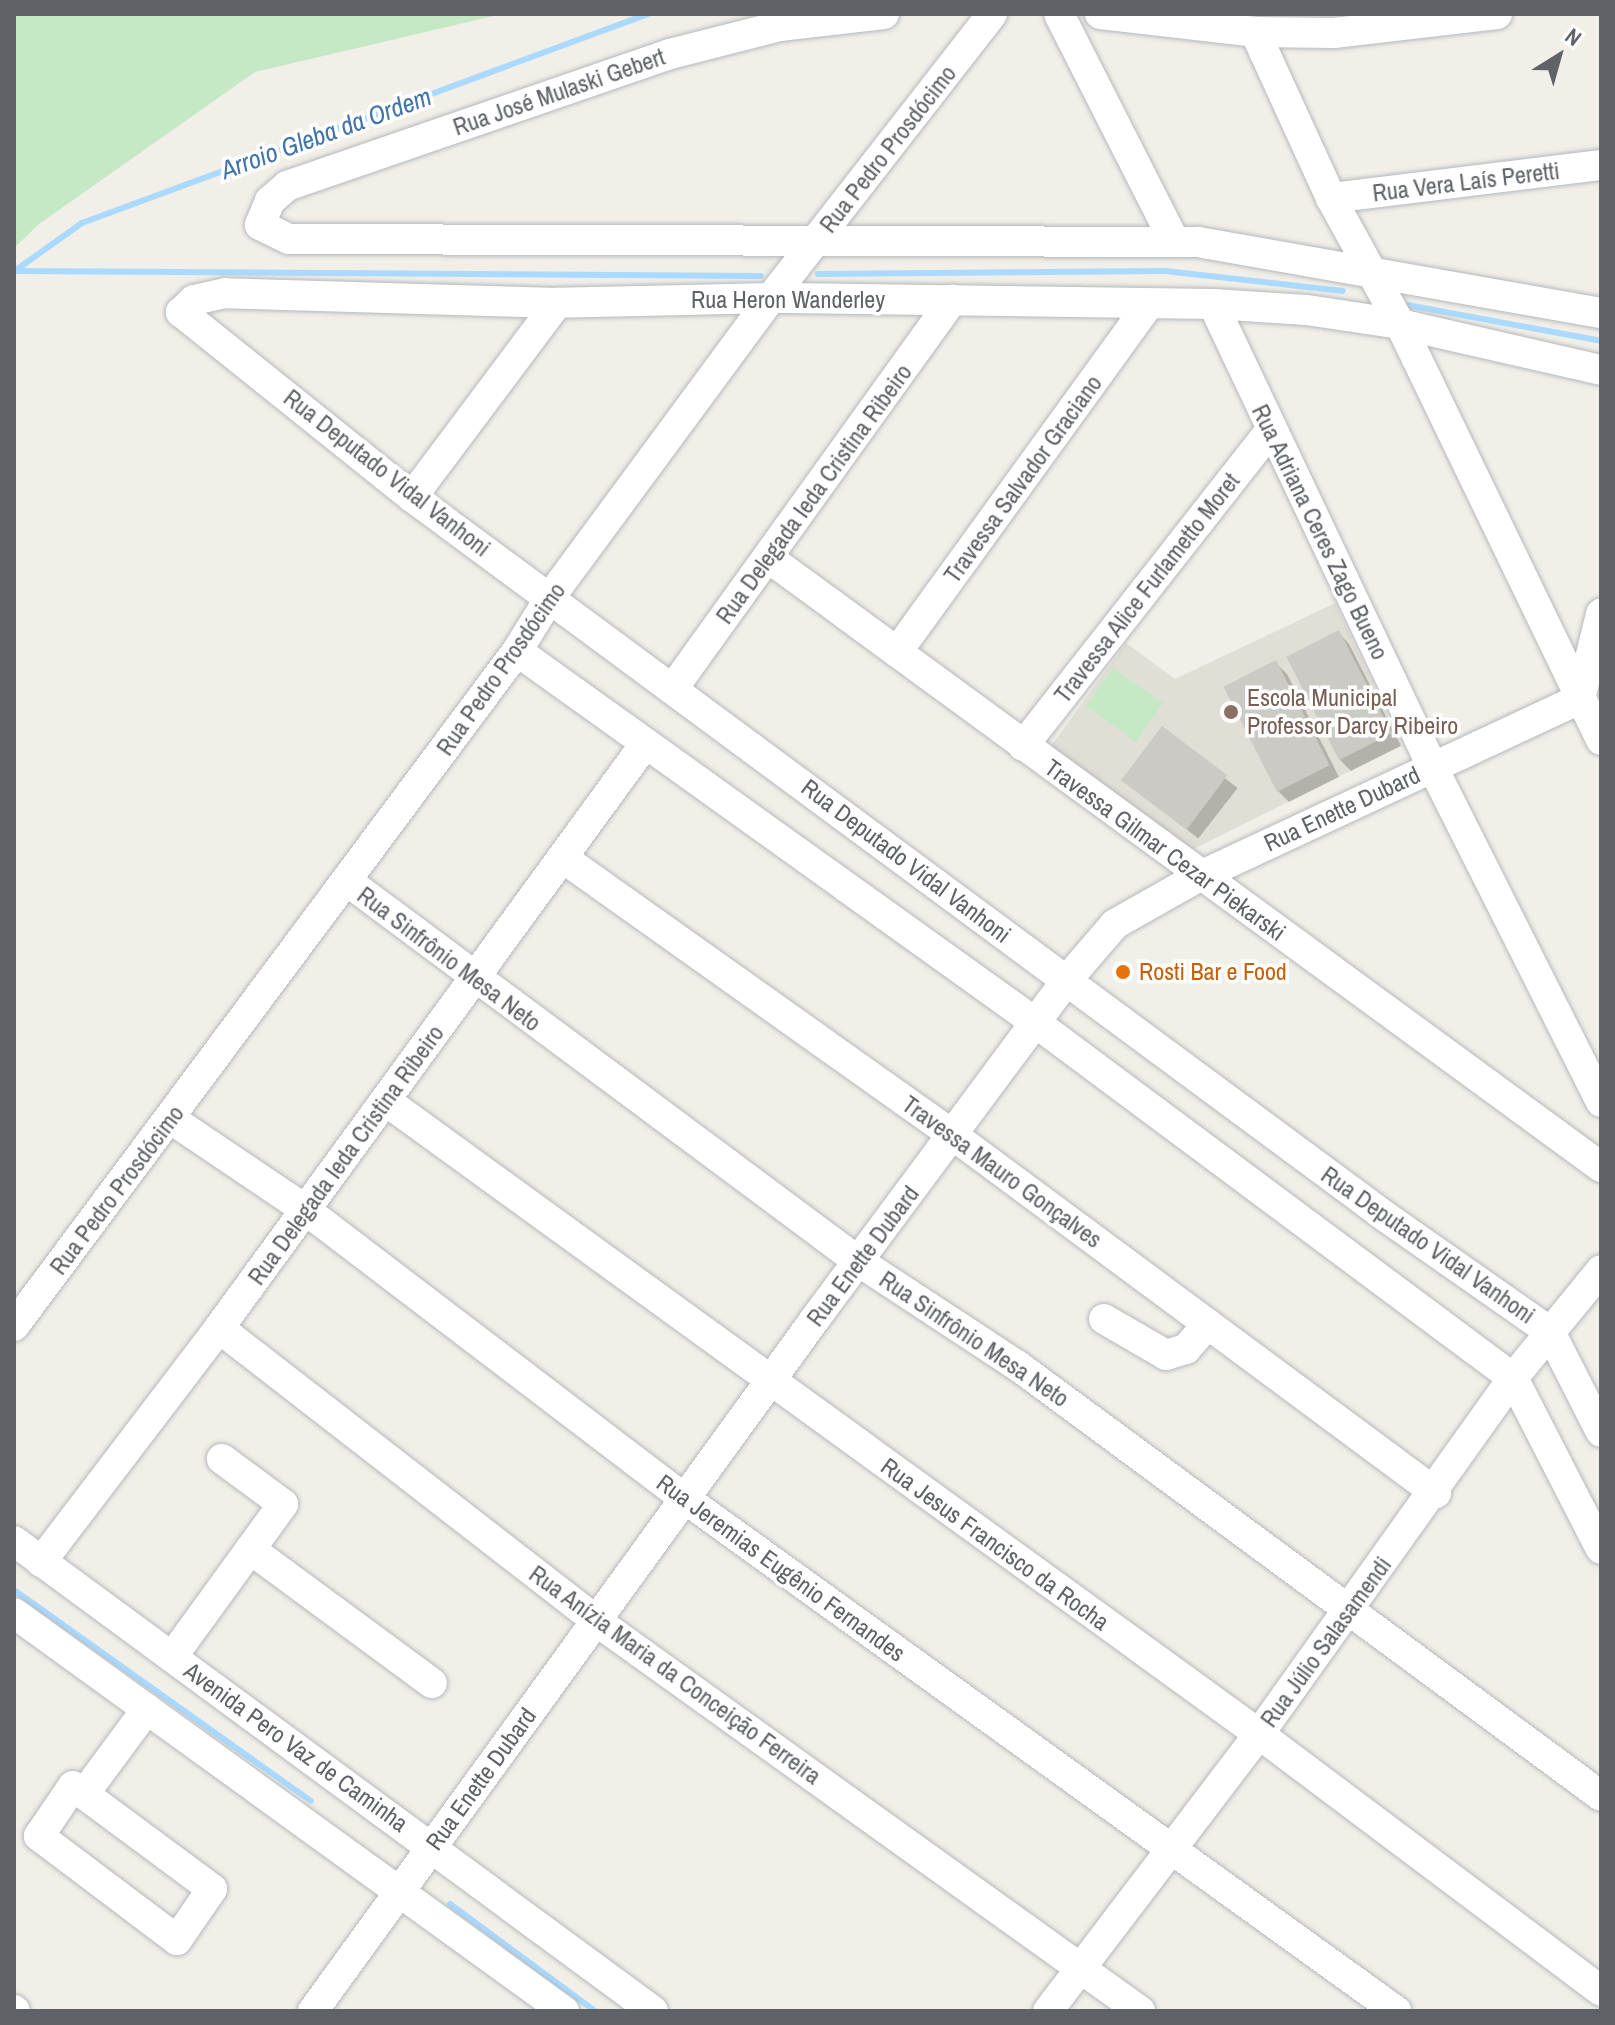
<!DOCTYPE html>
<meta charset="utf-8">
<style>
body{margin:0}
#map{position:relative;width:1615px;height:2025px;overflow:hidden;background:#f1efe8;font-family:"Archivo Narrow",sans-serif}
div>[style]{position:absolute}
.education>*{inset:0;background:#e1ded6}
.green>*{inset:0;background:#c5e8c5;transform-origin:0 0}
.shadow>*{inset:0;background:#0003;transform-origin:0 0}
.stream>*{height:6px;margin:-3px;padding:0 3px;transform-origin:3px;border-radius:3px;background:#aadaff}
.building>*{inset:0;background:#cccac5;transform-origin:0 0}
.roads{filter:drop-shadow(0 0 2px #b5b8bc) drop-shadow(0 0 2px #b5b8bc)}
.minor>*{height:30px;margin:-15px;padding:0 15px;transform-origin:15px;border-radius:15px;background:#fff}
.dots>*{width:22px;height:22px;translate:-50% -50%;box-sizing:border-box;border:4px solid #fff;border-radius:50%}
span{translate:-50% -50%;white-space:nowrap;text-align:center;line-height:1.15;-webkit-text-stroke:7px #fff;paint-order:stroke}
.street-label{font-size:24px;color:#5f6368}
.education-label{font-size:24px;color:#785e54}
.left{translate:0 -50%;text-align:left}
.food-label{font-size:24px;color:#c56008}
.water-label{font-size:26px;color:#4174aa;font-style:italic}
.frame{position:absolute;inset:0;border:16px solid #5f6368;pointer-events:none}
.north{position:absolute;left:1519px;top:16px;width:80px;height:80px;-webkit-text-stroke:6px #fff;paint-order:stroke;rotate:37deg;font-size:22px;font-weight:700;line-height:32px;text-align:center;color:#5f6368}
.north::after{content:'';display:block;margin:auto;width:28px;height:36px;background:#5f6368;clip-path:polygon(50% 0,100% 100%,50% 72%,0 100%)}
</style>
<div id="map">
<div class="education">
<div style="clip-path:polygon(1335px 603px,1402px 745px,1188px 852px,1048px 750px,1126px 643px,1175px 679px)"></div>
</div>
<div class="green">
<div style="clip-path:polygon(14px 14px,502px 14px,255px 72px,39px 224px,14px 248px)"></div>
<div style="left:1113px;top:668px;width:61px;height:47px;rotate:35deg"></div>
</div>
<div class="shadow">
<div style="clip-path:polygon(1338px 632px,1349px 644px,1401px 746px,1351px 771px,1340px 760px)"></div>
<div style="clip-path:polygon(1276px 663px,1287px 674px,1339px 777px,1289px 802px,1278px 791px)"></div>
<div style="left:1162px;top:729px;width:96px;height:64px;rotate:38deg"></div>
</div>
<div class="stream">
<div style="left:16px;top:270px;width:81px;rotate:-35.5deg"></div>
<div style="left:82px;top:223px;width:603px;rotate:-20.27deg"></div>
<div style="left:15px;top:271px;width:746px;rotate:0.38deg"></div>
<div style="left:818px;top:274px;width:347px;rotate:-0.5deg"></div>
<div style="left:1165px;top:271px;width:179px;rotate:6.4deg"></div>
<div style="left:1402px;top:304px;width:202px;rotate:10.5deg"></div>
<div style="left:14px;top:1590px;width:364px;rotate:35.4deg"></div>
<div style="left:450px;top:1904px;width:180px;rotate:36.4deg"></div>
</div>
<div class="building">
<div style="left:1339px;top:630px;width:116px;height:59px;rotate:63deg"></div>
<div style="left:1276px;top:660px;width:118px;height:59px;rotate:63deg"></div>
<div style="left:1162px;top:726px;width:82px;height:68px;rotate:37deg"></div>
</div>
<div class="roads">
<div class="minor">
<div style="left:884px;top:14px;width:105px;rotate:173.4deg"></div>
<div style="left:780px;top:26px;width:114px;rotate:165.7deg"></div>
<div style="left:670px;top:54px;width:405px;rotate:161deg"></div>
<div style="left:287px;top:186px;width:23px;rotate:139deg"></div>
<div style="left:270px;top:201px;width:26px;rotate:113deg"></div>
<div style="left:260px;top:225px;width:32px;rotate:26deg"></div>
<div style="left:289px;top:239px;width:909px;rotate:0.19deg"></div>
<div style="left:1198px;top:242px;width:409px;rotate:10deg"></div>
<div style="left:1059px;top:14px;width:254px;rotate:63.1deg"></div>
<div style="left:1100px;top:14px;width:156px;rotate:6.6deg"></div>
<div style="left:1255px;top:32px;width:79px;rotate:0.7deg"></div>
<div style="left:1334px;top:33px;width:164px;rotate:-6.6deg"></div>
<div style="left:1255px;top:32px;width:183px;rotate:65.4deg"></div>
<div style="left:1331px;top:198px;width:144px;rotate:61.3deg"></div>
<div style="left:1400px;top:324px;width:462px;rotate:64.2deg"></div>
<div style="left:1331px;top:198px;width:272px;rotate:-7deg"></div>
<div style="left:1213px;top:304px;width:511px;rotate:64.64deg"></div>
<div style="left:1432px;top:766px;width:376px;rotate:63.3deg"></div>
<div style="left:1601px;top:370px;width:206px;rotate:-167.1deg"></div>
<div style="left:1400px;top:324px;width:95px;rotate:-171.5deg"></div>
<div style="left:1306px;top:310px;width:93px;rotate:-176.3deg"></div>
<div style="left:1213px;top:304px;width:442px;rotate:-179.2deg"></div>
<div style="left:771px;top:298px;width:214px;rotate:178.7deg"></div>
<div style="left:557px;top:303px;width:332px;rotate:-178.3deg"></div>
<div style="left:225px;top:293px;width:32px;rotate:167deg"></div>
<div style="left:194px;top:300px;width:18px;rotate:137deg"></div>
<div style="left:181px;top:312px;width:296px;rotate:38.7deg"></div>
<div style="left:412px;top:497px;width:1211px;rotate:36.47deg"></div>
<div style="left:1386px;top:1217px;width:200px;rotate:35deg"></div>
<div style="left:1550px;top:1332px;width:112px;rotate:63deg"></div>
<div style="left:412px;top:497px;width:242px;rotate:-53.2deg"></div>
<div style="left:770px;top:559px;width:1030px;rotate:36.19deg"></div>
<div style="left:517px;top:651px;width:639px;rotate:35.63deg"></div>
<div style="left:1036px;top:1023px;width:595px;rotate:36.66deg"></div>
<div style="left:1513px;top:1378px;width:192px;rotate:62.8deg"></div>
<div style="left:897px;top:652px;width:428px;rotate:-54.1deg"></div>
<div style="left:674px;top:687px;width:477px;rotate:-54.3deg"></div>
<div style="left:1580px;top:699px;width:88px;rotate:-76.1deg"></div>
<div style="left:1023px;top:746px;width:402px;rotate:-51.9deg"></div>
<div style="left:563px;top:858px;width:480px;rotate:35.4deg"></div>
<div style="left:954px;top:1136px;width:600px;rotate:36.53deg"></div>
<div style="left:347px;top:881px;width:637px;rotate:36.64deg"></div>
<div style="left:858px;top:1261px;width:191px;rotate:33.3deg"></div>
<div style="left:1018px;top:1366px;width:724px;rotate:36.41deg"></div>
<div style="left:386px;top:1101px;width:1078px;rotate:35.95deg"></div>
<div style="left:1259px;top:1734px;width:428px;rotate:36.9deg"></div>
<div style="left:171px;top:1119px;width:159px;rotate:34deg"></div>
<div style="left:303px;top:1208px;width:479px;rotate:37.3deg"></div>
<div style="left:684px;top:1498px;width:878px;rotate:35.77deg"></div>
<div style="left:1104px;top:1319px;width:72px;rotate:30.1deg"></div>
<div style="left:1166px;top:1355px;width:21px;rotate:-17deg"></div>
<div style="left:1186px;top:1349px;width:33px;rotate:-49deg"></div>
<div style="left:14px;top:1326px;width:842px;rotate:-53.31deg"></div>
<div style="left:517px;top:651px;width:65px;rotate:-58.3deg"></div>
<div style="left:551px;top:596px;width:370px;rotate:-53.6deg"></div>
<div style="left:771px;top:298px;width:360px;rotate:-52.1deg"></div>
<div style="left:219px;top:1328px;width:476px;rotate:37.8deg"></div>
<div style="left:595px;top:1620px;width:671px;rotate:35.66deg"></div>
<div style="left:14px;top:1541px;width:793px;rotate:36.34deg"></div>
<div style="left:250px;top:1549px;width:226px;rotate:36.4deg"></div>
<div style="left:41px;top:1562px;width:294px;rotate:-52.7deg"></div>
<div style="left:219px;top:1328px;width:723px;rotate:-53.89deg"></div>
<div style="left:14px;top:1613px;width:679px;rotate:35.89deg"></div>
<div style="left:172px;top:1657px;width:189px;rotate:-54deg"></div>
<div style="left:283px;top:1504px;width:76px;rotate:-143.6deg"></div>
<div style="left:73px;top:1786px;width:173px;rotate:36.5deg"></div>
<div style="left:212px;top:1889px;width:62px;rotate:124.5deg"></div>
<div style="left:177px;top:1940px;width:173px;rotate:-143deg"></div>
<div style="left:39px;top:1836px;width:60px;rotate:-55.8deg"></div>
<div style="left:84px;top:1794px;width:106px;rotate:-53.5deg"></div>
<div style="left:14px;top:2010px;width:1px;rotate:45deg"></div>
<div style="left:313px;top:2011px;width:855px;rotate:-54.04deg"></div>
<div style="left:815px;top:1319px;width:421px;rotate:-53.4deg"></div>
<div style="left:1066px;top:981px;width:75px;rotate:-49.3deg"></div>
<div style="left:1115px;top:924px;width:98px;rotate:-29.5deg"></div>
<div style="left:1200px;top:876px;width:419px;rotate:-25deg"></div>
<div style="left:1048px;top:2011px;width:348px;rotate:-52.7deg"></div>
<div style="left:1259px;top:1734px;width:437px;rotate:-54.5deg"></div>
<div style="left:1513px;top:1378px;width:139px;rotate:-50.8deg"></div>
</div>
</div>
<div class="dots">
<div style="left:1231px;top:712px;background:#8d6e63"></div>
<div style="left:1123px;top:972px;background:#e8710a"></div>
</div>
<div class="street-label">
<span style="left:559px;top:92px;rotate:-19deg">Rua José Mulaski Gebert</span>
<span style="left:888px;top:149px;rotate:-52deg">Rua Pedro Prosdócimo</span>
<span style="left:1466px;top:182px;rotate:-7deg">Rua Vera Laís Peretti</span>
<span style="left:788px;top:300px">Rua Heron Wanderley</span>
<span style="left:387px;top:473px;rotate:38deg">Rua Deputado Vidal Vanhoni</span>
<span style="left:1023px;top:479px;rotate:-54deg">Travessa Salvador Graciano</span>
<span style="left:814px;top:494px;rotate:-54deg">Rua Delegada Ieda Cristina Ribeiro</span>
<span style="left:1320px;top:532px;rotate:64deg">Rua Adriana Ceres Zago Bueno</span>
<span style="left:1147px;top:588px;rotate:-52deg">Travessa Alice Furlametto Moret</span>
<span style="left:501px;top:669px;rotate:-55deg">Rua Pedro Prosdócimo</span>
<span style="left:1342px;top:809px;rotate:-25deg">Rua Enette Dubard</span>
<span style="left:1165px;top:850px;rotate:36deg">Travessa Gilmar Cezar Piekarski</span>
<span style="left:906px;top:861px;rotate:37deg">Rua Deputado Vidal Vanhoni</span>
<span style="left:449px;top:959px;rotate:37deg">Rua Sinfrônio Mesa Neto</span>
<span style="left:346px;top:1155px;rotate:-54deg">Rua Delegada Ieda Cristina Ribeiro</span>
<span style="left:1002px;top:1172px;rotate:36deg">Travessa Mauro Gonçalves</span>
<span style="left:117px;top:1190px;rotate:-53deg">Rua Pedro Prosdócimo</span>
<span style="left:1428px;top:1245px;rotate:35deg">Rua Deputado Vidal Vanhoni</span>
<span style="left:863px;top:1256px;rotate:-53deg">Rua Enette Dubard</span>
<span style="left:974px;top:1339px;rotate:34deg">Rua Sinfrônio Mesa Neto</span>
<span style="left:995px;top:1544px;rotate:36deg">Rua Jesus Francisco da Rocha</span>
<span style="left:781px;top:1568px;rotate:36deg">Rua Jeremias Eugênio Fernandes</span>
<span style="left:1326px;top:1642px;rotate:-54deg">Rua Júlio Salasamendi</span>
<span style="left:675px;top:1675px;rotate:36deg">Rua Anízia Maria da Conceição Ferreira</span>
<span style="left:296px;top:1747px;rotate:36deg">Avenida Pero Vaz de Caminha</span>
<span style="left:481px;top:1779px;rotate:-54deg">Rua Enette Dubard</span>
</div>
<div class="education-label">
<span class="left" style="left:1247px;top:712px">Escola Municipal<br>Professor Darcy Ribeiro</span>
</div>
<div class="food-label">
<span class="left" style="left:1139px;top:972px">Rosti Bar e Food</span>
</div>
<div class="water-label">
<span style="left:326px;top:133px;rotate:-20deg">Arroio Gleba da Ordem</span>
</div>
<div class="frame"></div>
<div class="north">N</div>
</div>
